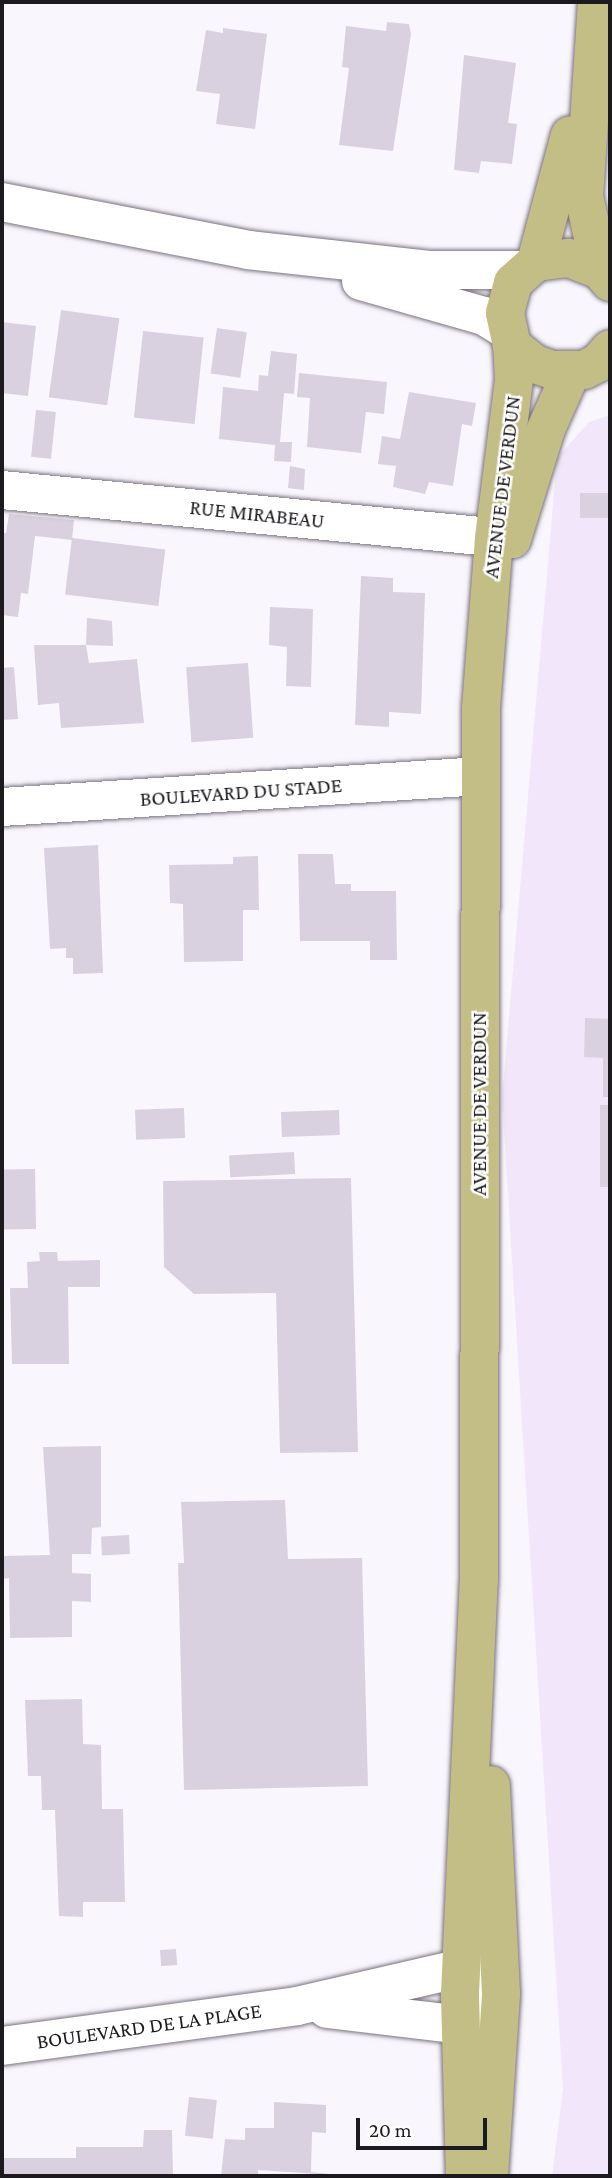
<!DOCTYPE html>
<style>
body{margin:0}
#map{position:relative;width:612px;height:2178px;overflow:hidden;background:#faf6fe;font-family:"Crimson Pro",serif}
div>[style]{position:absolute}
.built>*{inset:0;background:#f2e6fb}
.building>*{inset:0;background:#d9d1df;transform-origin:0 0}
.roads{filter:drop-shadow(0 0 2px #7a737f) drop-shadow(0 0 2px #7a737f)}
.minor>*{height:38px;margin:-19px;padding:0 19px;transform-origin:19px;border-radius:19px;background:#fff}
.major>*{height:38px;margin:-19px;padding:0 19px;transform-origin:19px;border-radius:19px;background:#c2be86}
span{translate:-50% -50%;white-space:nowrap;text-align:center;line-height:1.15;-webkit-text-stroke:5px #fff;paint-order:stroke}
.street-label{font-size:21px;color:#1d1a1f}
.frame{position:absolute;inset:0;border:4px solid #1d1a1f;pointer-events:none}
.scale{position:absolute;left:356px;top:2118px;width:131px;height:32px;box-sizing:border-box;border:4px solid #1d1a1f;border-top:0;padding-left:9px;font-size:21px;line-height:24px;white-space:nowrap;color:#1d1a1f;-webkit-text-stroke:5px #fff;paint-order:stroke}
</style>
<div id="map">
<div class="built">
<div style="clip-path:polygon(610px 415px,610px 2176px,552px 2176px,563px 2089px,502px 1098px,557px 458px,589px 422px)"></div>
</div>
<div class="building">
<div style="clip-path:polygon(387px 22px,409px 24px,411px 34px,393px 151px,339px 145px,349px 68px,342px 67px,346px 26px,386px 31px)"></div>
<div style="clip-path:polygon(223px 28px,267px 34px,255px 129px,216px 124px,220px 94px,196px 91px,206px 30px,223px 33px)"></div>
<div style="clip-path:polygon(464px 55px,516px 63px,508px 123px,517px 124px,512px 164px,481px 161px,479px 173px,454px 170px)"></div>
<div style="left:61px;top:310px;width:59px;height:88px;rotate:8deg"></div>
<div style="clip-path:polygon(2px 322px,36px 326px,28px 396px,2px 393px)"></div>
<div style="left:217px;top:328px;width:30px;height:46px;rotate:8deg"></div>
<div style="left:143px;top:331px;width:61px;height:87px;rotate:6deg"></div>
<div style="clip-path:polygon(271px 351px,297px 354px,294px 394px,284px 393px,280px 442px,292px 442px,291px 462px,274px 461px,275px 445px,219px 439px,223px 387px,258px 391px,259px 375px,268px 376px)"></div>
<div style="clip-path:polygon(299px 373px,387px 382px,384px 414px,366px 412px,361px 453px,307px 447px,310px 398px,297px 397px)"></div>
<div style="clip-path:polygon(409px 392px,476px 403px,472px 426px,462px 424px,453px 486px,429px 482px,425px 494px,393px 487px,396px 466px,378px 464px,382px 436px,400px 439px)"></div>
<div style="left:36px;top:410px;width:20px;height:47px;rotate:6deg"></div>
<div style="clip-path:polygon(290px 466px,305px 469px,304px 490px,288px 488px)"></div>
<div style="left:610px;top:493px;width:25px;height:30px;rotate:90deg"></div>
<div style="clip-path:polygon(9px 514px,74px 520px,72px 540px,35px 536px,28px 594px,21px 593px,18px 617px,2px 615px,2px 533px,6px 533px)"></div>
<div style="left:72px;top:538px;width:94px;height:57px;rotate:7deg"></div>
<div style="clip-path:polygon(361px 576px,393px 578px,393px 592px,425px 593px,421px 714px,389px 712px,389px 727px,355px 725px)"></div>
<div style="clip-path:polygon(270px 607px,313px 609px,311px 687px,286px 686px,287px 647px,269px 645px)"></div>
<div style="clip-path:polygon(87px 618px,112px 621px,113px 646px,86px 645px,89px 663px,137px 659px,144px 723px,61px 728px,59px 703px,38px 705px,34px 645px,86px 645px)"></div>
<div style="left:248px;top:663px;width:75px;height:62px;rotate:86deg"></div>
<div style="clip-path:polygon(14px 667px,18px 719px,2px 720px,2px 668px)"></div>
<div style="clip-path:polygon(98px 845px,103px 973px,73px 974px,73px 958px,66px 958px,66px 948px,50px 949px,44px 848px)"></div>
<div style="clip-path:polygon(298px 854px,333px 854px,335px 884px,351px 884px,351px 891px,396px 891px,397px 960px,370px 960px,370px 941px,300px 941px)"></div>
<div style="clip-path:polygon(258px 856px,259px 910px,243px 910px,243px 961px,184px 962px,183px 904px,170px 903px,169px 865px,233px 864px,233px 857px)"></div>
<div style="clip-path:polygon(585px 1018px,610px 1019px,610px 1097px,603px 1097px,603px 1058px,584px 1057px)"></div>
<div style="left:600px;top:1105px;width:10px;height:82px"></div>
<div style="left:184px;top:1108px;width:30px;height:49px;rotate:88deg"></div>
<div style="left:339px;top:1110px;width:25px;height:58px;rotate:88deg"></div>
<div style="left:294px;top:1152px;width:22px;height:65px;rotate:87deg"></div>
<div style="left:35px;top:1169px;width:60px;height:33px;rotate:89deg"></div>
<div style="clip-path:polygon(351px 1178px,358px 1452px,280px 1453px,276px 1293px,194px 1294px,164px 1267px,163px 1181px)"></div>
<div style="clip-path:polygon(39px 1252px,57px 1252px,58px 1261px,100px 1260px,100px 1287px,68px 1287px,69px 1364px,12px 1364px,10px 1288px,28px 1288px,27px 1262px,40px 1261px)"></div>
<div style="clip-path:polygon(101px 1446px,101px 1527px,92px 1528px,91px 1554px,72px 1554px,72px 1573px,91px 1574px,91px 1602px,72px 1601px,72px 1637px,10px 1638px,9px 1578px,2px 1579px,2px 1556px,50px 1555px,43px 1447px)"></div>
<div style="clip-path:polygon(285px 1500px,288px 1559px,362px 1558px,368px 1786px,184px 1790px,178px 1563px,184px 1563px,181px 1502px)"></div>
<div style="left:129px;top:1535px;width:19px;height:28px;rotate:87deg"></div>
<div style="clip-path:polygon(82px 1699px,83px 1744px,101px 1745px,102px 1809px,123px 1809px,125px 1902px,83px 1902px,83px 1917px,59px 1916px,55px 1810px,42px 1810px,41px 1776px,28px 1776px,25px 1700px)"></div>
<div style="left:176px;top:1949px;width:16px;height:16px;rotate:86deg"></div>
<div style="left:189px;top:2097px;width:28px;height:39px;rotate:6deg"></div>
<div style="clip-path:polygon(274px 2102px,326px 2105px,326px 2133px,312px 2132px,311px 2172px,349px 2176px,258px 2170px,258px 2176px,221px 2176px,225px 2139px,245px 2140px,245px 2128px,274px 2128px)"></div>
<div style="clip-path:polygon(144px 2130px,172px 2130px,173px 2176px,2px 2176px,2px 2158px,76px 2158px,76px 2147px,143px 2147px)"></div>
</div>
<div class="roads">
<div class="minor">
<div style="left:2px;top:202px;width:251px;rotate:11deg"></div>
<div style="left:248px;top:250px;width:182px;rotate:6.3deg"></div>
<div style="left:429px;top:270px;width:96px"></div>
<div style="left:361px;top:281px;width:128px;rotate:15.9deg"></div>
<div style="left:484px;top:316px;width:26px;rotate:31deg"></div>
<div style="left:2px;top:490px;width:512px;rotate:5.49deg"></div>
<div style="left:2px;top:807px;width:478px;rotate:-3.7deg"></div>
<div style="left:327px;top:2009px;width:135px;rotate:6.8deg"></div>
<div style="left:461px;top:2025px;width:32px;rotate:-70deg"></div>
<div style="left:2px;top:2046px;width:298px;rotate:-7.7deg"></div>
<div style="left:297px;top:2006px;width:168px;rotate:-13deg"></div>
<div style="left:461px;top:1968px;width:20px"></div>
<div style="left:481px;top:1968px;width:13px;rotate:81deg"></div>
</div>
<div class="major">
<div style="left:597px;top:2px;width:194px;rotate:93.8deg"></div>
<div style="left:584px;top:196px;width:76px;rotate:77.8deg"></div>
<div style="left:536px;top:262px;width:131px;rotate:-75deg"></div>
<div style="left:610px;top:282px;width:16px;rotate:-130deg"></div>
<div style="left:600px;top:270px;width:34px;rotate:-159deg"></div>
<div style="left:568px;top:258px;width:32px;rotate:173deg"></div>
<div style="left:536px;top:262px;width:31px;rotate:138deg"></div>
<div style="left:513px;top:283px;width:31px;rotate:105deg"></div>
<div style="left:505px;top:313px;width:34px;rotate:78deg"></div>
<div style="left:512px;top:346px;width:29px;rotate:38deg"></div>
<div style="left:535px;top:364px;width:18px;rotate:19deg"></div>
<div style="left:552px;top:370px;width:32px"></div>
<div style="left:584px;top:370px;width:16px;rotate:-27deg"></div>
<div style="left:598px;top:363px;width:18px;rotate:-49deg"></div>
<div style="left:512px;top:539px;width:115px;rotate:-72.8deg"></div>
<div style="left:546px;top:429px;width:61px;rotate:-65.9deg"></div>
<div style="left:465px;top:2176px;width:182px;rotate:-91.6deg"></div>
<div style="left:460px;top:1994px;width:413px;rotate:-87.4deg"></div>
<div style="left:479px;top:1581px;width:873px;rotate:-89.87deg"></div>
<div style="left:481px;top:708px;width:170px;rotate:-85.6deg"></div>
<div style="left:494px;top:538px;width:160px;rotate:-82.8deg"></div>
<div style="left:514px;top:379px;width:33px;rotate:-93deg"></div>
<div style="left:489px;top:2176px;width:183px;rotate:-86.2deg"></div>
<div style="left:501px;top:1993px;width:208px;rotate:-92.8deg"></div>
</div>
</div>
<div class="street-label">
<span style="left:502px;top:487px;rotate:-83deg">AVENUE DE VERDUN</span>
<span style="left:257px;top:514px;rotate:6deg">RUE MIRABEAU</span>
<span style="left:241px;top:792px;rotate:-4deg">BOULEVARD DU STADE</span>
<span style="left:479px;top:1104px;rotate:-90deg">AVENUE DE VERDUN</span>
<span style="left:149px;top:2026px;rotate:-8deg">BOULEVARD DE LA PLAGE</span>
</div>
<div class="frame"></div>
<div class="scale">20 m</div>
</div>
